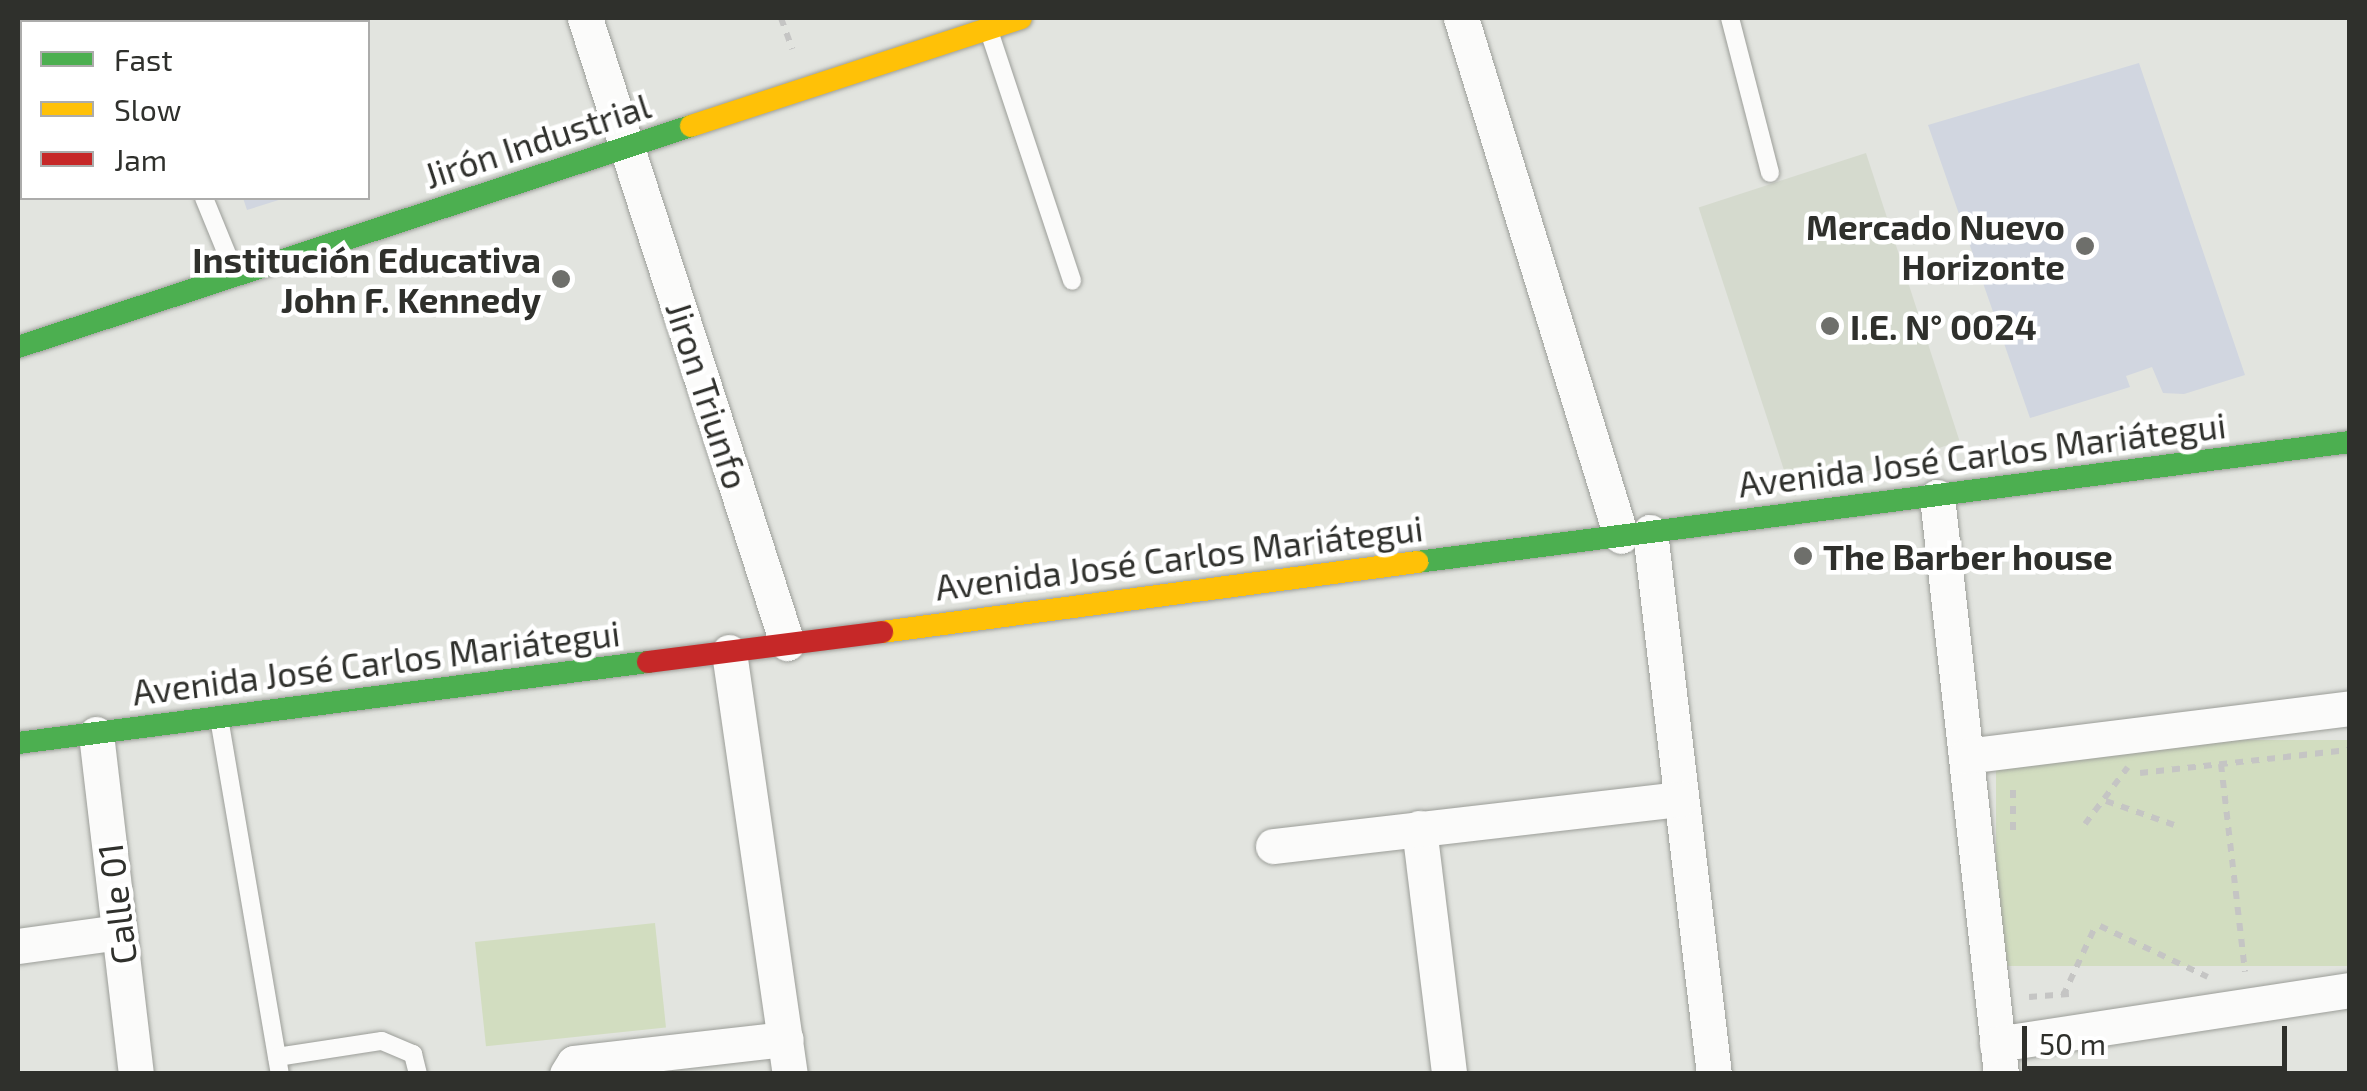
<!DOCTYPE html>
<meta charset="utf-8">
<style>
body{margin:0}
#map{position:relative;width:2367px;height:1091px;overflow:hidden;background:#e2e4df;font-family:"Exo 2",sans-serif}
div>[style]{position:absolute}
.built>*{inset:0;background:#d5dace;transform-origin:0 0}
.green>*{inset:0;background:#d2ddc0;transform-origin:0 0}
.building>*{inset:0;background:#d1d6e0;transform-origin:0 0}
.path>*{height:6px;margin-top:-3px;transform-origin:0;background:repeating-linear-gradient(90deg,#c5c5c4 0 8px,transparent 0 16px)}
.roads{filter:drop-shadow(0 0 2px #9c9e99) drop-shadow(0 0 2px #9c9e99)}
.lane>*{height:18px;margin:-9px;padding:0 9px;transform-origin:9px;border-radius:9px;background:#fbfbfa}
.street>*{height:35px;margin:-17.5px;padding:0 17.5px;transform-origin:17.5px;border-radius:17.5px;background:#fbfbfa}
.fast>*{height:22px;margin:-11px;padding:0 11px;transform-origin:11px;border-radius:11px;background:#4caf50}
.slow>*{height:22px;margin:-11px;padding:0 11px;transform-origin:11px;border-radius:11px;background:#ffc107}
.jam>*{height:22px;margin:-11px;padding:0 11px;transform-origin:11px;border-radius:11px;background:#c62828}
.dots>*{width:28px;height:28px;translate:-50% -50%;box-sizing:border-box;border:5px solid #fff;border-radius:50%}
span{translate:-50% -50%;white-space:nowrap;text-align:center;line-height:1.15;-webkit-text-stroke:9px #fff;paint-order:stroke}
.street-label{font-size:35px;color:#2f302c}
.poi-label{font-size:35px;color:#2f302c;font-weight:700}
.right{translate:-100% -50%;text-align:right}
.left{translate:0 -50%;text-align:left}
.frame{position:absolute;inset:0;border:20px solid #2f302c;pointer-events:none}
.legend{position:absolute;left:20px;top:20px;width:350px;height:180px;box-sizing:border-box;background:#fff;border:2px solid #acacab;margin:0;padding:12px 18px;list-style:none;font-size:30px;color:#2f302c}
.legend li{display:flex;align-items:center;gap:20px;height:50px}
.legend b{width:50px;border:2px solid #acacab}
.scale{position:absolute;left:2022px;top:1026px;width:265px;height:45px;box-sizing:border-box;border:5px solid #2f302c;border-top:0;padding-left:12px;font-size:30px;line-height:35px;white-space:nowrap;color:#2f302c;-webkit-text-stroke:8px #fff;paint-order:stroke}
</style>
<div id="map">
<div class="built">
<div style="left:1866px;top:153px;width:303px;height:176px;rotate:72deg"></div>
</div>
<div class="green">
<div style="left:2349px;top:740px;width:226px;height:353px;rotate:90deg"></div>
<div style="left:655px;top:923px;width:105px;height:181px;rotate:84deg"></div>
</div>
<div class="building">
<div style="left:185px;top:18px;width:63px;height:4px"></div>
<div style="left:257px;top:18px;width:67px;height:4px"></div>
<div style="clip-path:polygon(2139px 63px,2245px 375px,2184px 394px,2163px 393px,2152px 367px,2126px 376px,2130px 387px,2030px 418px,1928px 125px)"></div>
<div style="clip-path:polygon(243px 198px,285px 198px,247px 210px)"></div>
</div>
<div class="path">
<div style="left:781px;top:18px;width:33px;rotate:70deg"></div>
<div style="left:2221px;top:764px;width:209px;rotate:83.4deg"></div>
<div style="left:2140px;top:773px;width:209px;rotate:-6.3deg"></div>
<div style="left:2106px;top:801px;width:72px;rotate:19.4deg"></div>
<div style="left:2085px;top:824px;width:71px;rotate:-53deg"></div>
<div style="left:2013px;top:830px;width:43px;rotate:-90deg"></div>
<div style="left:2100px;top:926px;width:119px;rotate:25.3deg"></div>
<div style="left:2063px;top:996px;width:78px;rotate:-65.1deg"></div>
<div style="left:2029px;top:997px;width:40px;rotate:-4.3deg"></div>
</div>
<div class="roads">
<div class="lane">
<div style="left:1730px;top:18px;width:160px;rotate:75.5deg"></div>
<div style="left:990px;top:34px;width:260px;rotate:71.6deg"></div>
<div style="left:204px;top:198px;width:79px;rotate:67.7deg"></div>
<div style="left:219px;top:718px;width:361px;rotate:80.3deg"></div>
<div style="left:277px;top:1057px;width:106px;rotate:-8.7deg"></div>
<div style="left:382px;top:1041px;width:34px;rotate:23deg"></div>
<div style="left:413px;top:1054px;width:21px;rotate:76deg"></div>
</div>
<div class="street">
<div style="left:585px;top:18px;width:657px;rotate:72.09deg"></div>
<div style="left:1461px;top:18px;width:542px;rotate:72.84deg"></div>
<div style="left:1937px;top:497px;width:581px;rotate:83.67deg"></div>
<div style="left:1650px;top:532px;width:546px;rotate:83.27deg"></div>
<div style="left:729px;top:652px;width:426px;rotate:81.8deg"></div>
<div style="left:96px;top:734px;width:342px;rotate:83.3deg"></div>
<div style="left:1966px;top:756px;width:387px;rotate:-7.1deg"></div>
<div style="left:1419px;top:828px;width:248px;rotate:83deg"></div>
<div style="left:1273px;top:846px;width:410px;rotate:-6.6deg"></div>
<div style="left:18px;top:946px;width:102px;rotate:-7.9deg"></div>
<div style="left:1997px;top:1044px;width:357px;rotate:-8.7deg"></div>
<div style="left:567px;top:1074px;width:13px;rotate:-58deg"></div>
<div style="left:574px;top:1063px;width:213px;rotate:-6.5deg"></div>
</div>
<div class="fast">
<div style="left:18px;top:347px;width:708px;rotate:-18.18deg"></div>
<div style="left:1417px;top:562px;width:941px;rotate:-7.33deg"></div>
<div style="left:18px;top:743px;width:635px;rotate:-7.33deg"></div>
</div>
<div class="slow">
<div style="left:691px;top:126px;width:347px;rotate:-18.1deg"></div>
<div style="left:882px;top:632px;width:540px;rotate:-7.45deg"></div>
</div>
<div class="jam">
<div style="left:648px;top:662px;width:236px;rotate:-7.3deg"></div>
</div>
</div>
<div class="dots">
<div style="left:2085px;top:246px;background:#6e6f6b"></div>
<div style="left:561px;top:279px;background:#6e6f6b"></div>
<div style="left:1830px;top:326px;background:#6e6f6b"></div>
<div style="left:1803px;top:556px;background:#6e6f6b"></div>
</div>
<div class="street-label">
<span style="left:537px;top:140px;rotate:-18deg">Jirón Industrial</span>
<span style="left:708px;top:395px;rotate:72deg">Jiron Triunfo</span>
<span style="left:1982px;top:454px;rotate:-7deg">Avenida José Carlos Mariátegui</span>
<span style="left:1179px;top:557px;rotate:-7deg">Avenida José Carlos Mariátegui</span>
<span style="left:376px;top:662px;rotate:-7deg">Avenida José Carlos Mariátegui</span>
<span style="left:116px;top:904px;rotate:-97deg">Calle 01</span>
</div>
<div class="poi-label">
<span class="right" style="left:2065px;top:246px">Mercado Nuevo<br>Horizonte</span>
<span class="right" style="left:541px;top:279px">Institución Educativa<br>John F. Kennedy</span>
<span class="left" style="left:1850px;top:326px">I.E. N° 0024</span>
<span class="left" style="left:1823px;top:556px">The Barber house</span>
</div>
<div class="frame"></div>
<ul class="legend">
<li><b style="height:12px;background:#4caf50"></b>Fast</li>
<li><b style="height:12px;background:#ffc107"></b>Slow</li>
<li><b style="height:12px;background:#c62828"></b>Jam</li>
</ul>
<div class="scale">50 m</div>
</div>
